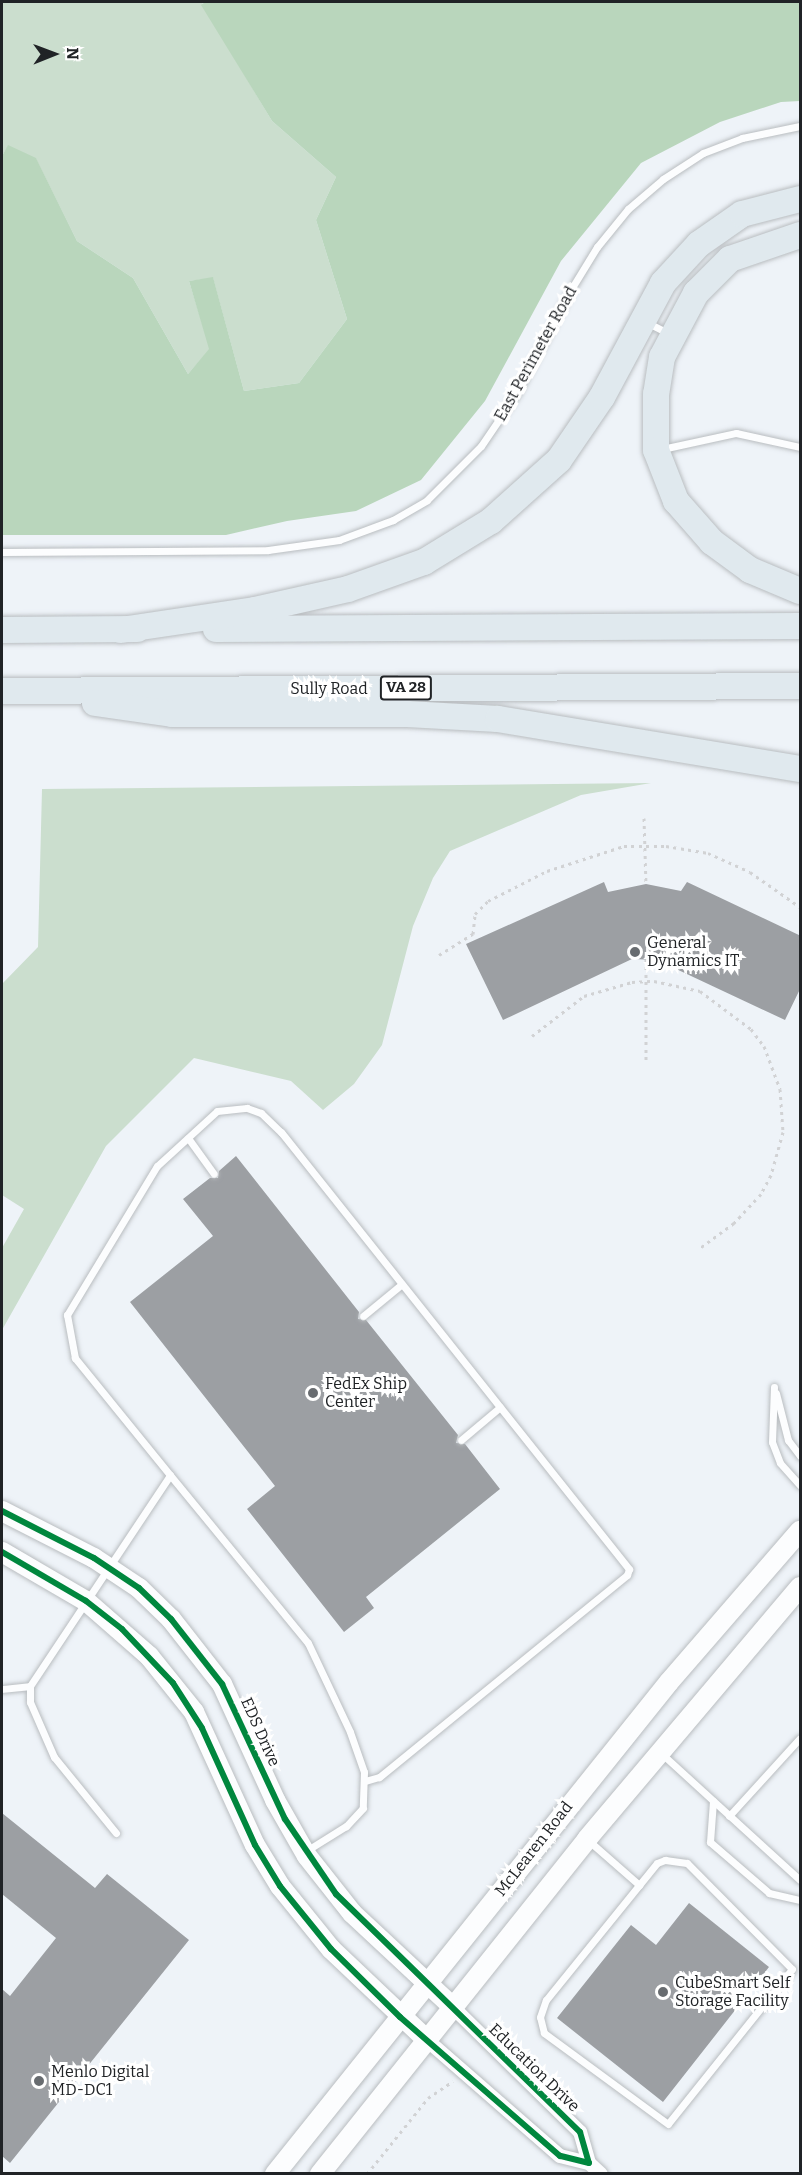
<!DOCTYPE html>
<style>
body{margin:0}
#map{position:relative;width:802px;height:2175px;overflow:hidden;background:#eef3f8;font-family:Bitter,serif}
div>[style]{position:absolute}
.green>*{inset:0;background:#cbdece}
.forest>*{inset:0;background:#b9d6bc}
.building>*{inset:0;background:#9c9fa3}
.path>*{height:3px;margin-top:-1.5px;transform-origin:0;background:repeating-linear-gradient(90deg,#d1d2d4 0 3px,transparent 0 7.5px)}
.roads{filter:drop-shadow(0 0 2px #b9bdc0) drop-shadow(0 0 2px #b9bdc0)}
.lane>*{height:7px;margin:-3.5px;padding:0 3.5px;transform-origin:3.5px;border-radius:3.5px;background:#fcfdfe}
.street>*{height:14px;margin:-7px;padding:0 7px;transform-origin:7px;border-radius:7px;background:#fcfdfe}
.secondary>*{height:20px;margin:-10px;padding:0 10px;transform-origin:10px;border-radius:10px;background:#fcfdfe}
.highway>*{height:26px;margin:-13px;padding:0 13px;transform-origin:13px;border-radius:13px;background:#e0e9ee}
.cycleway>*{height:6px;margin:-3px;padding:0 3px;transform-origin:3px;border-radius:3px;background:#00873e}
.dots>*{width:16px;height:16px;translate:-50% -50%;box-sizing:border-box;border:3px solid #fff;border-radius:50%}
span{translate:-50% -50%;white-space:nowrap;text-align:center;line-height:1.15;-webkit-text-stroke:6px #fff;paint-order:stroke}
.shield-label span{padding:2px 4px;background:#fff;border:2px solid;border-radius:4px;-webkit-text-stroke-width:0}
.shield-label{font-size:15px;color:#202326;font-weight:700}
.street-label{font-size:16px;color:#202326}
.poi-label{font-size:16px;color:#202326}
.left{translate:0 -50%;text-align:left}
.frame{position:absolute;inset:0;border:3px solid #202326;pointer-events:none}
.north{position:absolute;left:24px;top:24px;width:60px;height:60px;-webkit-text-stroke:4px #fff;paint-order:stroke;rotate:89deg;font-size:16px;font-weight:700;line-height:24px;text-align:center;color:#202326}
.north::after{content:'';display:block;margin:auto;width:21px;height:27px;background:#202326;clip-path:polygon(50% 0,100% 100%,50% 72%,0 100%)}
</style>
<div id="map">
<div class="green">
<div style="clip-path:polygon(2px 2px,205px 2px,202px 4px,272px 121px,336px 177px,316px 220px,347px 319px,299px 383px,244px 391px,213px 278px,189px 281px,210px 349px,188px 374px,133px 278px,77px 241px,36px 159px,8px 146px,2px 156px)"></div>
<div style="clip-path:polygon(651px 783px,581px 795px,450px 851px,433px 878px,413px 926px,382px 1045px,354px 1084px,323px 1110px,291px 1081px,194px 1058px,106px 1146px,2px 1330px,2px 1248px,24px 1209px,2px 1195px,2px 984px,38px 947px,42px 789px)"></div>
</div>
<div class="forest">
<div style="clip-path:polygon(205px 2px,800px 2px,800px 101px,781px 102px,720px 122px,641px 163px,561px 261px,485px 401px,421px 480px,356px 511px,287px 521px,226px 535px,2px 535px,2px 156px,8px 145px,36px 158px,77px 241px,133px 278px,188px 374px,209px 349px,189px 281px,213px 277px,244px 391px,299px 383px,347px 319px,316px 220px,336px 177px,272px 121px,201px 5px)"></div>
</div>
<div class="building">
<div style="clip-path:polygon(604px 882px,608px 892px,646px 884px,681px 891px,687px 882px,801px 936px,801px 987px,785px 1020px,657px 960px,632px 959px,503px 1020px,466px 944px)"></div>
<div style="clip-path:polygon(236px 1156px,359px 1312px,358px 1319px,366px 1320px,458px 1435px,456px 1443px,465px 1444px,500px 1489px,366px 1597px,374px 1608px,344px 1632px,247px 1509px,275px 1486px,130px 1302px,213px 1236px,183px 1199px,210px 1178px,218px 1178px,219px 1171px)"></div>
<div style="clip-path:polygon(2px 1813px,95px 1888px,107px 1874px,189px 1940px,10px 2163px,2px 2156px,2px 1989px,10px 1996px,56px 1938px,2px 1894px)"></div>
<div style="clip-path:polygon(689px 1903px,769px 1967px,663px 2102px,557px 2018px,631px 1925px,656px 1945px)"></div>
</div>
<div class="path">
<div style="left:644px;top:818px;width:66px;rotate:88.3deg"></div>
<div style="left:439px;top:955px;width:40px;rotate:-32deg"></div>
<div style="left:473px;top:934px;width:20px;rotate:-84deg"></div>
<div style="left:475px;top:914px;width:18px;rotate:-45deg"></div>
<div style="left:488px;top:901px;width:66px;rotate:-27deg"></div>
<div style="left:547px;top:871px;width:81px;rotate:-18deg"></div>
<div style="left:624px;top:846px;width:42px"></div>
<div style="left:666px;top:846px;width:43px;rotate:9.5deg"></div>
<div style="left:708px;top:853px;width:46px;rotate:24.3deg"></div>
<div style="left:750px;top:872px;width:61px;rotate:35deg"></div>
<div style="left:646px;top:959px;width:102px;rotate:90deg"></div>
<div style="left:532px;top:1036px;width:66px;rotate:-37.6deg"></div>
<div style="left:584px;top:996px;width:50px;rotate:-16.3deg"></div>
<div style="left:632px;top:982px;width:22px;rotate:-3deg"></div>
<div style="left:654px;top:981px;width:47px;rotate:12.3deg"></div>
<div style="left:700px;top:991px;width:64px;rotate:36.7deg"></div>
<div style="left:751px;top:1029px;width:21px;rotate:53deg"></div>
<div style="left:764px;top:1046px;width:46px;rotate:69.6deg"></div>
<div style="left:780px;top:1089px;width:43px;rotate:86deg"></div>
<div style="left:783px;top:1132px;width:45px;rotate:105.6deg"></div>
<div style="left:771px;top:1175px;width:21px;rotate:118deg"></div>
<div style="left:761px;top:1194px;width:40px;rotate:133deg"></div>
<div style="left:734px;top:1223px;width:42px;rotate:143.7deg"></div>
<div style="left:367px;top:2174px;width:97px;rotate:-51.2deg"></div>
<div style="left:428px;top:2098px;width:30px;rotate:-34deg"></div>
</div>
<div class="roads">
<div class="lane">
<div style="left:648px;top:323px;width:25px;rotate:27deg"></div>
<div style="left:662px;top:449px;width:76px;rotate:-12.2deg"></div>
<div style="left:736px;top:433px;width:66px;rotate:12.3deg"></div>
<div style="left:2px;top:552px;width:266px;rotate:-0.4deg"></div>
<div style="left:268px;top:550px;width:72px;rotate:-8deg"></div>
<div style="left:339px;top:540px;width:58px;rotate:-20.3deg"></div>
<div style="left:393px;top:520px;width:39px;rotate:-30deg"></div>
<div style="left:427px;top:500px;width:76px;rotate:-45deg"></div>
<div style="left:481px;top:446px;width:64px;rotate:-55.8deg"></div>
<div style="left:517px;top:393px;width:115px;rotate:-62.5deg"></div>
<div style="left:570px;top:291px;width:52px;rotate:-58.5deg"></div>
<div style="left:597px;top:247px;width:49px;rotate:-50.8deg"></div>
<div style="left:628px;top:209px;width:46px;rotate:-40.6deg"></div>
<div style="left:663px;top:179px;width:48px;rotate:-33deg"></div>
<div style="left:703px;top:153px;width:42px;rotate:-21deg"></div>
<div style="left:742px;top:138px;width:59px;rotate:-11.7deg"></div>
<div style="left:188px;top:1138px;width:44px;rotate:54.2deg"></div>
<div style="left:363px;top:1316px;width:50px;rotate:-39.4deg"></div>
<div style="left:774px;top:1387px;width:55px;rotate:92.1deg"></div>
<div style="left:772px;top:1442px;width:22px;rotate:69deg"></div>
<div style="left:780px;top:1463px;width:30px;rotate:48deg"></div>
<div style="left:776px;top:1393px;width:49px;rotate:75.7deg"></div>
<div style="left:788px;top:1440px;width:20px;rotate:53deg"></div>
<div style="left:461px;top:1440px;width:51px;rotate:-40.2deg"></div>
<div style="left:170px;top:1475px;width:151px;rotate:-129.1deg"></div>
<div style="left:75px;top:1358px;width:44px;rotate:-100.5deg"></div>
<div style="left:67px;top:1315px;width:174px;rotate:-58.9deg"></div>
<div style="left:157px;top:1166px;width:81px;rotate:-42.5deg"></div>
<div style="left:217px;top:1111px;width:30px;rotate:-6deg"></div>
<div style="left:247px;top:1108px;width:15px;rotate:20deg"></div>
<div style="left:261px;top:1113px;width:28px;rotate:44deg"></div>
<div style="left:281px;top:1132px;width:559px;rotate:51.47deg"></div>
<div style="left:629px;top:1569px;width:6px;rotate:108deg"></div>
<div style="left:627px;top:1575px;width:320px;rotate:140.8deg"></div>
<div style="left:379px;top:1777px;width:15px;rotate:164deg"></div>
<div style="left:2px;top:1689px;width:28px;rotate:-6deg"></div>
<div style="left:662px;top:1754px;width:187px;rotate:42.4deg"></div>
<div style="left:713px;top:1801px;width:41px;rotate:94.2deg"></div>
<div style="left:710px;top:1842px;width:78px;rotate:40.8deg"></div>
<div style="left:769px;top:1893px;width:32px;rotate:13deg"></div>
<div style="left:729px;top:1816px;width:105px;rotate:-47.7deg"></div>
<div style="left:116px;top:1833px;width:98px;rotate:-129.2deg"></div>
<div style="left:54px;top:1757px;width:60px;rotate:-113.6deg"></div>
<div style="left:30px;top:1702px;width:16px;rotate:-90deg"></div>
<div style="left:30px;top:1686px;width:253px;rotate:-56.4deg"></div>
<div style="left:170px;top:1475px;width:217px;rotate:50.6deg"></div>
<div style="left:308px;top:1643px;width:98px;rotate:64.7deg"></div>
<div style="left:350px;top:1732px;width:42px;rotate:70.7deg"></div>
<div style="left:364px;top:1772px;width:36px;rotate:92deg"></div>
<div style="left:363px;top:1808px;width:25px;rotate:133deg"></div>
<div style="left:346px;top:1826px;width:47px;rotate:148deg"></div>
<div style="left:589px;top:1841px;width:67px;rotate:41.3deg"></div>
<div style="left:665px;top:1860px;width:22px;rotate:8deg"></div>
<div style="left:687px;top:1863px;width:149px;rotate:45.3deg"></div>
<div style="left:792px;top:1969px;width:198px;rotate:128.7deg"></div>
<div style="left:668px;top:2124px;width:154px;rotate:-143.7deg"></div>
<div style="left:544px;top:2033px;width:16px;rotate:-104deg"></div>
<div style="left:540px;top:2017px;width:18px;rotate:-71deg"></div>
<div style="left:546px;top:2000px;width:176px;rotate:-51deg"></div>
<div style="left:657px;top:1863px;width:9px;rotate:-21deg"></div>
</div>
<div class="street">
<div style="left:427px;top:2040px;width:176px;rotate:41.1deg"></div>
<div style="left:560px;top:2156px;width:30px;rotate:14deg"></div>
<div style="left:589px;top:2163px;width:32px;rotate:-106deg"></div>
<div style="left:580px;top:2132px;width:177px;rotate:-135.5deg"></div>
<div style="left:589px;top:2163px;width:16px;rotate:43deg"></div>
</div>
<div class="secondary">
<div style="left:2px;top:1511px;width:103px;rotate:27.1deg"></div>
<div style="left:94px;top:1558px;width:54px;rotate:33.7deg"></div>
<div style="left:139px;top:1588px;width:45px;rotate:44.1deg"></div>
<div style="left:171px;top:1619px;width:83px;rotate:51.9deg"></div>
<div style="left:222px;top:1684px;width:128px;rotate:65.4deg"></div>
<div style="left:275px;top:1800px;width:64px;rotate:60.3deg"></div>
<div style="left:307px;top:1856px;width:73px;rotate:51.7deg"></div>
<div style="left:352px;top:1913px;width:139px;rotate:43deg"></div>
<div style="left:2px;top:1552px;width:97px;rotate:30.3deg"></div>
<div style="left:86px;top:1601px;width:84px;rotate:41.1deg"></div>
<div style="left:149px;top:1656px;width:72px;rotate:51.2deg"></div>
<div style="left:194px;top:1712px;width:146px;rotate:65.4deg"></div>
<div style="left:255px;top:1845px;width:48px;rotate:58.6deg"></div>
<div style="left:280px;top:1886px;width:81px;rotate:51deg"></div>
<div style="left:331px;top:1949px;width:132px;rotate:43.5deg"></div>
<div style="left:275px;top:2174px;width:630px;rotate:-51.31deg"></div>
<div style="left:669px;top:1682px;width:200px;rotate:-49.1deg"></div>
<div style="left:320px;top:2174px;width:428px;rotate:-51.4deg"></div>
<div style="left:587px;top:1839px;width:330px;rotate:-49.8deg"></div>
</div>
<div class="highway">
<div style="left:800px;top:235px;width:74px;rotate:161.1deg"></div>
<div style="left:730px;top:259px;width:48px;rotate:135deg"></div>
<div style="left:696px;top:293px;width:72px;rotate:118deg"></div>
<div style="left:662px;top:357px;width:37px;rotate:99deg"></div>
<div style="left:656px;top:394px;width:56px;rotate:90deg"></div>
<div style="left:656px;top:450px;width:55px;rotate:68.6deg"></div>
<div style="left:676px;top:501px;width:55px;rotate:48.7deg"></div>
<div style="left:712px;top:542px;width:47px;rotate:36.4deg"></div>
<div style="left:750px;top:570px;width:54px;rotate:22.8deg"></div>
<div style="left:216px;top:629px;width:584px;rotate:-0.29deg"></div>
<div style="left:2px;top:630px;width:135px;rotate:-0.4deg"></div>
<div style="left:121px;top:630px;width:135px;rotate:-8.5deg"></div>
<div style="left:255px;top:610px;width:95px;rotate:-12.7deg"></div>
<div style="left:348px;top:589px;width:81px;rotate:-19.6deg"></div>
<div style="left:424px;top:562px;width:79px;rotate:-31.5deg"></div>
<div style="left:491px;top:521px;width:91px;rotate:-41.9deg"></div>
<div style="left:559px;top:460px;width:76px;rotate:-55.7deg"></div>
<div style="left:602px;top:397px;width:129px;rotate:-61.8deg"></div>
<div style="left:663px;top:283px;width:53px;rotate:-47.3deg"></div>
<div style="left:699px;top:244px;width:52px;rotate:-34.9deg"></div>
<div style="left:742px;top:214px;width:60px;rotate:-14.5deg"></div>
<div style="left:2px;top:691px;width:798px;rotate:-0.36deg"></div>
<div style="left:95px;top:703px;width:78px;rotate:8.1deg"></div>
<div style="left:172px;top:714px;width:235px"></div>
<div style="left:407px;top:714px;width:91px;rotate:3.1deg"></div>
<div style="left:498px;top:719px;width:306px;rotate:9.4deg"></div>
</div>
</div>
<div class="cycleway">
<div style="left:2px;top:1511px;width:103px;rotate:27.1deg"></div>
<div style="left:94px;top:1558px;width:54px;rotate:33.7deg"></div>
<div style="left:139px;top:1588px;width:45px;rotate:44.1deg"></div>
<div style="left:171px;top:1619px;width:83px;rotate:51.9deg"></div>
<div style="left:222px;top:1684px;width:149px;rotate:65deg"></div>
<div style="left:285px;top:1819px;width:91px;rotate:55.8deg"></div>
<div style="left:336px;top:1894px;width:341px;rotate:44.3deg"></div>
<div style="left:580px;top:2132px;width:32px;rotate:74deg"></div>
<div style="left:589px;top:2163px;width:30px;rotate:-166deg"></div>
<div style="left:560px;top:2156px;width:212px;rotate:-139deg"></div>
<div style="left:400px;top:2017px;width:97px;rotate:-135.4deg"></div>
<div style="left:331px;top:1949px;width:81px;rotate:-129deg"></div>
<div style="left:280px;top:1886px;width:48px;rotate:-121.4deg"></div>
<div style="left:255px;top:1845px;width:128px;rotate:-114.4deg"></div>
<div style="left:202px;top:1728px;width:54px;rotate:-122.8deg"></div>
<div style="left:173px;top:1683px;width:74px;rotate:-133.4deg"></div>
<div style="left:122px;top:1629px;width:46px;rotate:-142.1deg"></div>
<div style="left:86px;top:1601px;width:97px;rotate:-149.7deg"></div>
</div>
<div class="dots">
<div style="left:635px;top:952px;background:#686c70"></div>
<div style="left:313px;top:1393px;background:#686c70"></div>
<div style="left:663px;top:1992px;background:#686c70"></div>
<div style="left:39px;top:2081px;background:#686c70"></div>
</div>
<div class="shield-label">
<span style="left:406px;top:688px">VA 28</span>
</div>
<div class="street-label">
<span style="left:536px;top:354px;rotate:-61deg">East Perimeter Road</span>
<span style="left:329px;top:689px">Sully Road</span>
<span style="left:260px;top:1732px;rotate:66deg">EDS Drive</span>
<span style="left:534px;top:1849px;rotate:-52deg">McLearen Road</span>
<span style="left:534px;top:2068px;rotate:44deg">Education Drive</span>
</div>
<div class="poi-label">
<span class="left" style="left:647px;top:952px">General<br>Dynamics IT</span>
<span class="left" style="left:325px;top:1393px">FedEx Ship<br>Center</span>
<span class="left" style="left:675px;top:1992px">CubeSmart Self<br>Storage Facility</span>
<span class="left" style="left:51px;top:2081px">Menlo Digital<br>MD-DC1</span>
</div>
<div class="frame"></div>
<div class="north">N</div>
</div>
